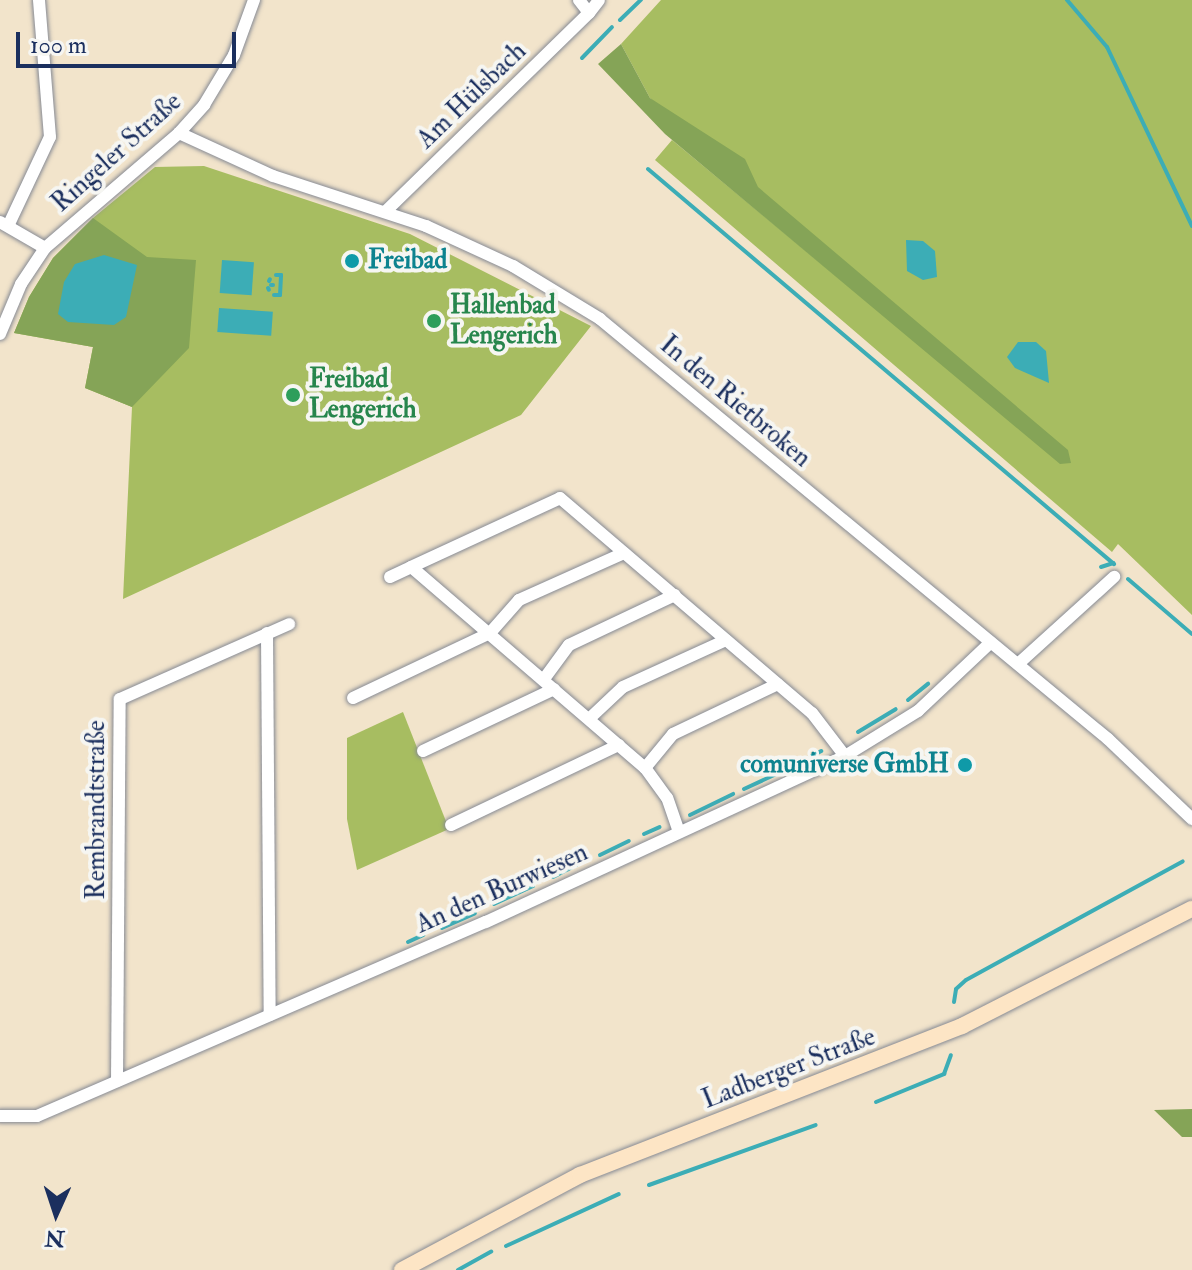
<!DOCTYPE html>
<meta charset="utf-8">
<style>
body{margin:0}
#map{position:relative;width:1192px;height:1270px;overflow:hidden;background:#f2e4cb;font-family:"IM FELL Double Pica",serif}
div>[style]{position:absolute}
.green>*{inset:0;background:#a7bd61}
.forest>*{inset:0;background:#85a457}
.water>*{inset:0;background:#3cadb6;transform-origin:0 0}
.stream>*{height:4px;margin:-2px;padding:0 2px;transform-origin:2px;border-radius:2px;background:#3cadb6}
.roads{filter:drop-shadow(0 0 2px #868a94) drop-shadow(0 0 2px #868a94)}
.street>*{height:12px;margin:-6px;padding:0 6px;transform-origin:6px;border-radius:6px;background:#fff}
.secondary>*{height:16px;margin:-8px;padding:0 8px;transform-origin:8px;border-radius:8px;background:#fde5c5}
.dots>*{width:22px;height:22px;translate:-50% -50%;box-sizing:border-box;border:4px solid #f6f6f2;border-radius:50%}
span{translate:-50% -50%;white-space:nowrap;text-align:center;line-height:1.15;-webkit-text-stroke:8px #f6f6f2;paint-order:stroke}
.street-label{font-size:26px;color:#1b2f5e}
.culture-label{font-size:26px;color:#0d838f;font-weight:700}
.left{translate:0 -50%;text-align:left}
.right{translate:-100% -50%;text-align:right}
.leisure-label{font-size:26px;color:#27864d;font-weight:700}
.north{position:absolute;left:16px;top:1174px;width:80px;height:80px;-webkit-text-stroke:6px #f6f6f2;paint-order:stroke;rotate:183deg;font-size:22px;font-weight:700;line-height:32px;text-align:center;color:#1b2f5e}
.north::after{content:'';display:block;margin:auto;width:28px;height:36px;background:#1b2f5e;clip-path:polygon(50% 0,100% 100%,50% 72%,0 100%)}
.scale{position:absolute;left:16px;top:32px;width:220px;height:36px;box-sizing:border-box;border:4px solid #1b2f5e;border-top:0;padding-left:10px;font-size:24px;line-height:28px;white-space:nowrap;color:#1b2f5e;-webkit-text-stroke:6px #f6f6f2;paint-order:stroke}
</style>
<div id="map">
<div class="green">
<div style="clip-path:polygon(661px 0,1192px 0,1192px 615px,1118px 544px,1112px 552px,655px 160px,672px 140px,859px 295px,650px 98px,621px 44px)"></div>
<div style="clip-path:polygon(204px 166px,410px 234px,591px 326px,521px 415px,123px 599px,132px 407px,85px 388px,93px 347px,14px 333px,29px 297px,53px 258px,93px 218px,155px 167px)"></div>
<div style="clip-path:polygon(403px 712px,449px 829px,357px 870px,347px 819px,347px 738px)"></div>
</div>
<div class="forest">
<div style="clip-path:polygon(621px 44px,650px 98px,745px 159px,758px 187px,1068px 450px,1071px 463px,1060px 464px,665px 134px,598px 64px)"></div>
<div style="clip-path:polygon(93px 218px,147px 257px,196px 260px,189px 348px,132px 407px,85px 388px,93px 347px,14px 333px,29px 297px,53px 258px)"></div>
<div style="clip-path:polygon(1192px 1109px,1192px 1137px,1182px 1137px,1154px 1110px)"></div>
</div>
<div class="water">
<div style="clip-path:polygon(906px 240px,923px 241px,935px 251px,937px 277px,923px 280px,907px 271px)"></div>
<div style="clip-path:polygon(104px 255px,137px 265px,126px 317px,114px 325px,68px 322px,58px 314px,64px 282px,75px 264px)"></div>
<div style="left:222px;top:260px;width:32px;height:33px;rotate:4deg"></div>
<div style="left:219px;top:308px;width:54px;height:24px;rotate:4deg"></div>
<div style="clip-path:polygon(1018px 342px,1036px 342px,1046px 351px,1049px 383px,1015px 368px,1007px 357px)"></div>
</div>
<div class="stream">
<div style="left:1067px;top:0;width:62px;rotate:49.6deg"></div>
<div style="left:1107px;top:47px;width:198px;rotate:64.6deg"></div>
<div style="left:620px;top:20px;width:29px;rotate:-44deg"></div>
<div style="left:582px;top:58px;width:43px;rotate:-45.9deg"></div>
<div style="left:648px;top:169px;width:611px;rotate:40.29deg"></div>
<div style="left:269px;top:281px;width:2px;rotate:-63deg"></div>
<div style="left:271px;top:285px;width:2px"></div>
<div style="left:268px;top:288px;width:2px;rotate:63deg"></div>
<div style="left:274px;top:295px;width:6px"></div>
<div style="left:280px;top:295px;width:20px;rotate:-87deg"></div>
<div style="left:281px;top:275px;width:5px;rotate:180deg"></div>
<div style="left:1101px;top:567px;width:13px;rotate:-18deg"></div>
<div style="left:1128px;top:579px;width:84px;rotate:40.7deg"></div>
<div style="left:908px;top:700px;width:26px;rotate:-39deg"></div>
<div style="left:858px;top:732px;width:44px;rotate:-31.2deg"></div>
<div style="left:793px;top:766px;width:32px;rotate:-28deg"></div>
<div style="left:744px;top:789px;width:38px;rotate:-25deg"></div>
<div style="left:690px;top:815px;width:48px;rotate:-26deg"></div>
<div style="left:644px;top:834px;width:17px;rotate:-24deg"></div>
<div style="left:600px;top:855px;width:32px;rotate:-26deg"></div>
<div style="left:553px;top:877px;width:29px;rotate:-27deg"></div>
<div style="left:494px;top:904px;width:43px;rotate:-24.8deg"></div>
<div style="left:442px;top:928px;width:36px;rotate:-24deg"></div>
<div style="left:408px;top:942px;width:17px;rotate:-25deg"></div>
<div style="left:954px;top:1002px;width:13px;rotate:-81deg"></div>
<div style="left:956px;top:989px;width:13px;rotate:-42deg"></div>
<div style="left:966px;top:980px;width:247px;rotate:-28.7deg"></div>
<div style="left:876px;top:1102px;width:74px;rotate:-22.4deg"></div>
<div style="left:944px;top:1074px;width:20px;rotate:-70deg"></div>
<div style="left:649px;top:1185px;width:177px;rotate:-19.8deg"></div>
<div style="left:506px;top:1246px;width:124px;rotate:-24.7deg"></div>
<div style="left:458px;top:1270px;width:38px;rotate:-29deg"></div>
</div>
<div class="roads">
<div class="street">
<div style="left:579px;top:0;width:16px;rotate:52deg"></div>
<div style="left:589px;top:13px;width:16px;rotate:-52deg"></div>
<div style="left:179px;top:133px;width:103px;rotate:24.6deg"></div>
<div style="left:273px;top:176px;width:161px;rotate:18.1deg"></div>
<div style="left:426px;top:226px;width:96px;rotate:24.7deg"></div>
<div style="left:513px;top:266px;width:102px;rotate:31.3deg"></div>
<div style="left:600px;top:319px;width:659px;rotate:39.58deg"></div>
<div style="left:1108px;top:739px;width:116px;rotate:43.6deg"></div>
<div style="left:386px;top:211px;width:284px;rotate:-44.3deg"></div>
<div style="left:0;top:222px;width:52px;rotate:30deg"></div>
<div style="left:9px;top:224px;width:96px;rotate:-64.8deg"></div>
<div style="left:50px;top:137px;width:137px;rotate:-94.6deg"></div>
<div style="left:0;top:334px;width:54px;rotate:-67.2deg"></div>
<div style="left:21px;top:284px;width:43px;rotate:-56.3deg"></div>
<div style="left:45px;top:248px;width:177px;rotate:-40.6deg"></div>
<div style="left:179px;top:133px;width:38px;rotate:-48deg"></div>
<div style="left:204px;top:105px;width:58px;rotate:-59deg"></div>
<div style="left:234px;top:55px;width:59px;rotate:-70deg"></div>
<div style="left:390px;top:577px;width:23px;rotate:-25deg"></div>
<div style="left:267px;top:633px;width:382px;rotate:89.6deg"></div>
<div style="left:1018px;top:664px;width:130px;rotate:-42.2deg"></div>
<div style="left:544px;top:679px;width:42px;rotate:-53.7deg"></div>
<div style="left:569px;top:645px;width:117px;rotate:-25.3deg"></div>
<div style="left:353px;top:698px;width:152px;rotate:-25.4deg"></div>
<div style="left:490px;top:633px;width:44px;rotate:-48.7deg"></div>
<div style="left:519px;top:600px;width:115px;rotate:-24.1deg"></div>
<div style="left:590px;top:718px;width:45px;rotate:-43.2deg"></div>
<div style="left:623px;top:687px;width:113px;rotate:-24.5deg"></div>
<div style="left:423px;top:751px;width:145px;rotate:-25.3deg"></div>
<div style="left:645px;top:768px;width:44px;rotate:-50.5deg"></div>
<div style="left:673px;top:734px;width:116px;rotate:-25.5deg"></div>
<div style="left:451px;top:825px;width:186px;rotate:-25.5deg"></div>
<div style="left:679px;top:832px;width:36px;rotate:-109deg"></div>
<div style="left:667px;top:798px;width:37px;rotate:-126deg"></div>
<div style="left:645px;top:768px;width:308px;rotate:-139.3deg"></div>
<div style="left:411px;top:567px;width:164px;rotate:-24.8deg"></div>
<div style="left:560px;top:498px;width:331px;rotate:40.5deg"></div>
<div style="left:812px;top:713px;width:54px;rotate:52.5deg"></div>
<div style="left:117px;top:1081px;width:382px;rotate:-89.6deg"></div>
<div style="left:120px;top:699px;width:185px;rotate:-23.9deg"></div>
<div style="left:0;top:1116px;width:37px"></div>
<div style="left:37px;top:1116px;width:489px;rotate:-23.4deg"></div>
<div style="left:486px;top:922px;width:396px;rotate:-24.8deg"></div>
<div style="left:845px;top:756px;width:86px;rotate:-31.7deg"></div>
<div style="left:918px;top:711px;width:100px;rotate:-43.4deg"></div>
</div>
<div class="secondary">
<div style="left:402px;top:1270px;width:202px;rotate:-28.1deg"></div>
<div style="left:580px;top:1175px;width:410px;rotate:-21.3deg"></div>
<div style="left:962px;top:1026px;width:258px;rotate:-27deg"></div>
</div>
</div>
<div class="dots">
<div style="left:352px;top:261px;background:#0f9aa8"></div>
<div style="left:434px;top:321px;background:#2e9e5b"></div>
<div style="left:293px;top:395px;background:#2e9e5b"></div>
<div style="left:965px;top:765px;background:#0f9aa8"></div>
</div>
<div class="street-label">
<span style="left:472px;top:96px;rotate:-44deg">Am Hülsbach</span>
<span style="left:117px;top:153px;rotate:-42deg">Ringeler Straße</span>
<span style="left:735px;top:402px;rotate:40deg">In den Rietbroken</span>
<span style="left:97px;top:810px;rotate:-90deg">Rembrandtstraße</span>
<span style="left:502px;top:889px;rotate:-24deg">An den Burwiesen</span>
<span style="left:789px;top:1069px;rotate:-21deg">Ladberger Straße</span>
</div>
<div class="culture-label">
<span class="left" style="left:368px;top:261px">Freibad</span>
<span class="right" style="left:949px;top:765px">comuniverse GmbH</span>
</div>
<div class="leisure-label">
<span class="left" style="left:450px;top:321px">Hallenbad<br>Lengerich</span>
<span class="left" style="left:309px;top:395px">Freibad<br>Lengerich</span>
</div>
<div class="north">N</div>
<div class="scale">100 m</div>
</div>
